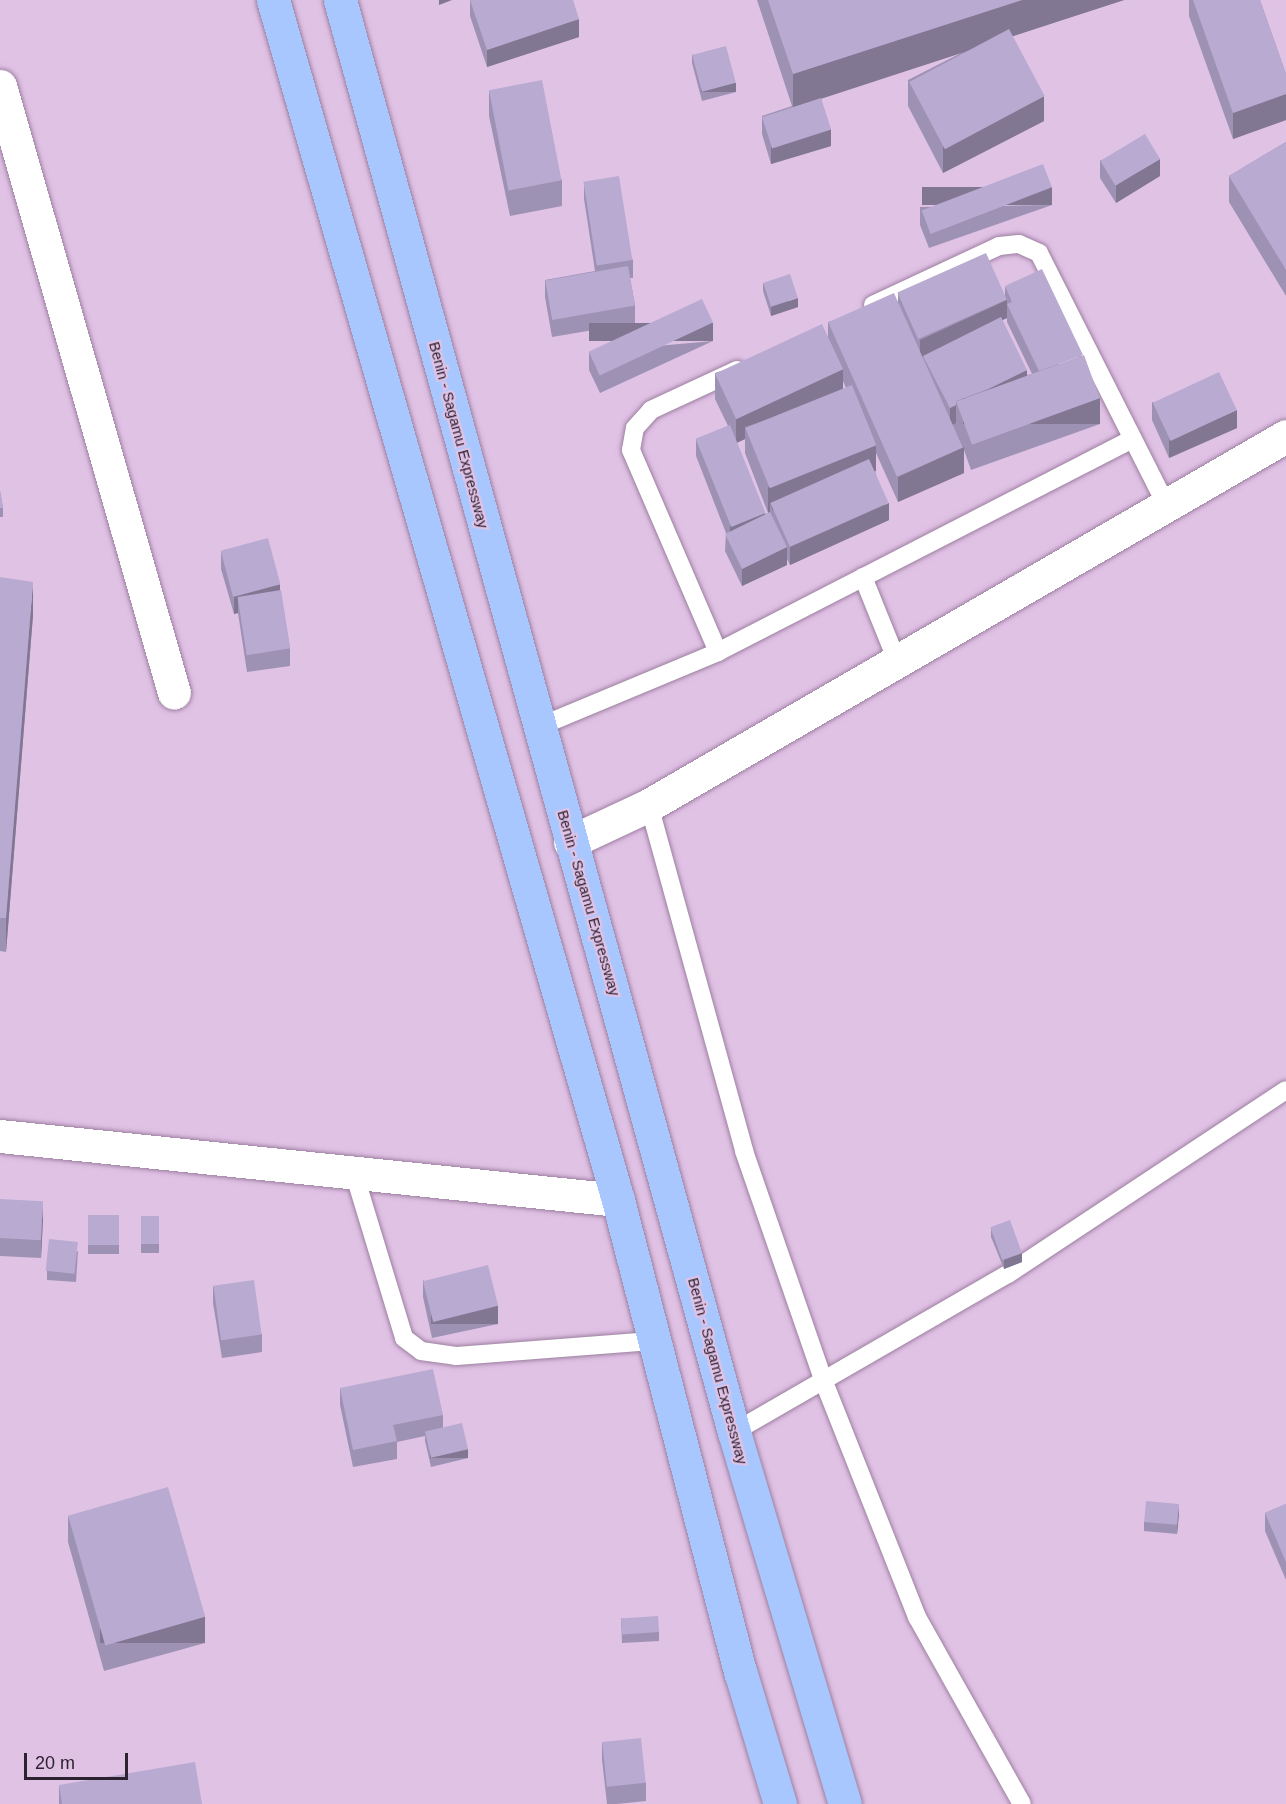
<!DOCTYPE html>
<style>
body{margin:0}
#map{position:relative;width:1286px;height:1804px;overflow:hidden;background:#e0c2e5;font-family:Helvetica,sans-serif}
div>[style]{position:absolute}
.roads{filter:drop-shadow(0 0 2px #9c7fa0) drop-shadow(0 0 2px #9c7fa0)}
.service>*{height:18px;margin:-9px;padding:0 9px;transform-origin:9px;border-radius:9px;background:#fff}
.minor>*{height:33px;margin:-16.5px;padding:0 16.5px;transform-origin:16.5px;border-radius:16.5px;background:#fff}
.trunk>*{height:33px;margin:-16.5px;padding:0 16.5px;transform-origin:16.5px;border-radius:16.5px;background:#a8c7fe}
.wall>*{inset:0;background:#9e92b4;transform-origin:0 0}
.shaded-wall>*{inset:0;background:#817792;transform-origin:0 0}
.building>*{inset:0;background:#b8aad1;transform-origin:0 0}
span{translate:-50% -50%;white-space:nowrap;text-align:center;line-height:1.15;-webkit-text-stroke:4.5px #e0c2e5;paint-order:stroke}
.street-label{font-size:15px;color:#2d222f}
.scale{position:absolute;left:24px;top:1753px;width:104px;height:27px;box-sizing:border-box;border:3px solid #2d222f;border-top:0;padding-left:8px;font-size:18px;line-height:21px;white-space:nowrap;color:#2d222f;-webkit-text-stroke:4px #e0c2e5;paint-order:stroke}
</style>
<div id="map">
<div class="roads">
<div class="service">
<div style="left:873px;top:305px;width:139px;rotate:-25.1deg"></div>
<div style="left:999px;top:246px;width:20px;rotate:-6deg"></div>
<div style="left:1019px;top:244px;width:22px;rotate:24deg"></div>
<div style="left:1039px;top:253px;width:281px;rotate:63.2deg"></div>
<div style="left:863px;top:577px;width:91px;rotate:68deg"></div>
<div style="left:718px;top:652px;width:220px;rotate:-113.3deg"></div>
<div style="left:631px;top:450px;width:22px;rotate:-80deg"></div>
<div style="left:635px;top:428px;width:24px;rotate:-48deg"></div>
<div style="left:651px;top:410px;width:95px;rotate:-24.9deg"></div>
<div style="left:543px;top:725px;width:190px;rotate:-22.6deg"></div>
<div style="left:718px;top:652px;width:466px;rotate:-27.2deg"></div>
<div style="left:649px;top:805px;width:359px;rotate:74.6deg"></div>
<div style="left:744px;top:1151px;width:244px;rotate:70.9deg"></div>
<div style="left:824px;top:1382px;width:253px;rotate:68.4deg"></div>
<div style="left:917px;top:1617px;width:214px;rotate:60.7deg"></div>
<div style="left:354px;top:1173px;width:172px;rotate:73.1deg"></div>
<div style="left:404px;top:1338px;width:21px;rotate:37deg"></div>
<div style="left:421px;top:1351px;width:35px;rotate:8deg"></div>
<div style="left:456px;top:1356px;width:197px;rotate:-4.4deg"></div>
<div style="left:734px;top:1432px;width:316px;rotate:-30deg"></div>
<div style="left:1008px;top:1274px;width:333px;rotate:-33.5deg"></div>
</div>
<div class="minor">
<div style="left:0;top:86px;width:631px;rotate:74deg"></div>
<div style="left:570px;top:842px;width:87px;rotate:-25.1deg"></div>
<div style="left:649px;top:805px;width:736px;rotate:-30.08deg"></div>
<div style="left:0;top:1136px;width:621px;rotate:5.91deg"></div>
</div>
<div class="trunk">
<div style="left:273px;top:0;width:1249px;rotate:73.96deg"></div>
<div style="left:618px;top:1200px;width:490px;rotate:75.5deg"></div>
<div style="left:741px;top:1674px;width:136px;rotate:73.3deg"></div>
<div style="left:340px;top:0;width:1485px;rotate:74.62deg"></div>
<div style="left:734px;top:1432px;width:388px;rotate:73.4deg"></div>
</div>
</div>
<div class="wall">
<div style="clip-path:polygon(470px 0,573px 0,579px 37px,487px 67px,470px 16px)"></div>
<div style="clip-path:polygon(757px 0,1124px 0,1012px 36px,1044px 121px,943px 173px,908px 106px,908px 80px,963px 52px,821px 98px,831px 146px,771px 164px,762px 134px,762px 116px,792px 106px)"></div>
<div style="clip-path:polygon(1189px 0,1260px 0,1286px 74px,1286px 120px,1233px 139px,1189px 16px)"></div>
<div style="clip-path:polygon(692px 54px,736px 92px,702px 101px,692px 63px)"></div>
<div style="clip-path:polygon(489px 91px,562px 180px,562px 206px,510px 216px,489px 116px)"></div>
<div style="clip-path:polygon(1286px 142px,1286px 296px,1229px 202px,1229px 176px)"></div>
<div style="clip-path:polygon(1100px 160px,1160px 176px,1116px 203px,1100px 178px)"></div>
<div style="clip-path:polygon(584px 182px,633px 260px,633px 278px,630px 278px,635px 305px,635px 323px,552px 337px,545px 297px,545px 280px,595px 271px,584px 199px)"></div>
<div style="clip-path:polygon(1052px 205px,929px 248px,920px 225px,920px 207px)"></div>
<div style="clip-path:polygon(763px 283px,798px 307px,771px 316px,763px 291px)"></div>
<div style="clip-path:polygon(evenodd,1005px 286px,1100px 424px,971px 470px,964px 450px,964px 473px,898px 502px,876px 453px,876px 471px,875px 471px,889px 520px,790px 565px,787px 559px,787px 565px,742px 586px,725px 551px,726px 533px,696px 456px,696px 439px,728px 426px,715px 399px,715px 373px,828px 337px,828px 322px,898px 301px,898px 294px,1005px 295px,1005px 286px,1007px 318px,1007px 322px,1032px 374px,1027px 375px,1002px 320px,1007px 318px,1005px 286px,843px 381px,846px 388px,843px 389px,843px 381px,1005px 286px,745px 439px,745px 453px,768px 513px,765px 514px,737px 443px,745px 439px)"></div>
<div style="clip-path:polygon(713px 341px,600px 393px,589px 370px,589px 352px)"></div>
<div style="clip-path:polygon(1152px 402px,1237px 428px,1169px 458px,1152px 420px)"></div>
<div style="clip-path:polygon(0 491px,3px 508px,3px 517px,0 517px)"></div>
<div style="clip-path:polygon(221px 551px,280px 590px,290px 648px,290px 666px,247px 672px,238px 613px,234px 614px,221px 569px)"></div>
<div style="clip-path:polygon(0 577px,33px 615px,6px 952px,0 951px)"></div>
<div style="clip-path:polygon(0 1199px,43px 1219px,41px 1258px,0 1256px)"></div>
<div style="left:88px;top:1215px;width:31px;height:39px"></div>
<div style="left:159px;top:1216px;width:37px;height:18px;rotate:90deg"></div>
<div style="clip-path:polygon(991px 1228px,1022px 1262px,1004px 1269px,991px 1237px)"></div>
<div style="clip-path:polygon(78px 1251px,76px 1282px,47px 1280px,47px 1271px)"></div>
<div style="clip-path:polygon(423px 1280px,498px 1324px,432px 1338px,423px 1297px)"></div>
<div style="clip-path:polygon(213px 1286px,262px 1334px,262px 1352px,222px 1358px,213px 1303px)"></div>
<div style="clip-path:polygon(340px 1388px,443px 1415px,443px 1428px,468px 1458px,431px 1467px,425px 1441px,425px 1436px,397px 1442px,397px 1459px,353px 1467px,340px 1405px)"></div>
<div style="clip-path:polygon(1286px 1504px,1286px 1580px,1265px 1531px,1265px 1513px)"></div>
<div style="clip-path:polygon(1179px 1513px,1177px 1534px,1144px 1531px,1144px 1522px)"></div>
<div style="clip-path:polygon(68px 1516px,205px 1643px,104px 1671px,68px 1542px)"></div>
<div style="clip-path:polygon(621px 1618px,659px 1632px,659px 1641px,622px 1643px)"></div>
<div style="clip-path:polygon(602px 1742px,646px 1783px,646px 1801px,617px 1804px,607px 1804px,602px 1760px)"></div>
<div style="clip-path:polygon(59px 1785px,202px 1804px,59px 1804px)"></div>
</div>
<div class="shaded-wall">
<div style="clip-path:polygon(439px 0,452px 0,439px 5px)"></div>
<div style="clip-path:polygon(1022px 0,1124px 0,793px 108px,793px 74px)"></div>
<div style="clip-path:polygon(579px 19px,579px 37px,487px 67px,487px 50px)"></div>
<div style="left:736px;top:83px;width:9px;height:35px;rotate:90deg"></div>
<div style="clip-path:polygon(1286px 94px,1286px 120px,1233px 139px,1233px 113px)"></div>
<div style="clip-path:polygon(1044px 96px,1044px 121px,943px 173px,943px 147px)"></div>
<div style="clip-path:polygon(831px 129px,831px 146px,771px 164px,771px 147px)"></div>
<div style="clip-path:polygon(1160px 159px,1160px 176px,1116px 203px,1116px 185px)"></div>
<div style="left:1052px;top:187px;width:18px;height:130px;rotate:90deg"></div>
<div style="clip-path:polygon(798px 298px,798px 307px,771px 316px,771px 307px)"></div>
<div style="clip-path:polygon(1007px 300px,1007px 318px,920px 358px,920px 340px)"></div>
<div style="left:713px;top:323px;width:18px;height:124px;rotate:90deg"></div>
<div style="clip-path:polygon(843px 369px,843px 394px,745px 427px,745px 439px,736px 443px,736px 418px)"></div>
<div style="clip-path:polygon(1027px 370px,1027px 387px,957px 405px)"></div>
<div style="left:1100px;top:398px;width:26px;height:137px;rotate:90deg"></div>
<div style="clip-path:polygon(956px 405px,956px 423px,950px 426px,950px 408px)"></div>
<div style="clip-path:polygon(1237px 410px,1237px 428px,1169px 458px,1169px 440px)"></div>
<div style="clip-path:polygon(876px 445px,876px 471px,773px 511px,770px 503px,770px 512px,768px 513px,768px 487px)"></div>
<div style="clip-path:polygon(964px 447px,964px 473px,898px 502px,898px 477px)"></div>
<div style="clip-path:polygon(889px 503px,889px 520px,790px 565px,790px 547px)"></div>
<div style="clip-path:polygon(765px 513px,765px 531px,730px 544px,730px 526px)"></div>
<div style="clip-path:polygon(787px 547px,787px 565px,742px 586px,742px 568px)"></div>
<div style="clip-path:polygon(33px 582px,33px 615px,6px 952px,6px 918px)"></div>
<div style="clip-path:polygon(280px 584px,280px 601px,238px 597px,238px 613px,234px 614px,234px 596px)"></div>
<div style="clip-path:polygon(43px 1201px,43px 1219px,41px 1258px,41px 1240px)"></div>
<div style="clip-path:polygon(1022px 1253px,1022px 1262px,1004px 1269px,1004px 1260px)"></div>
<div style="left:498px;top:1306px;width:18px;height:67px;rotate:90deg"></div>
<div style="left:468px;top:1449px;width:9px;height:38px;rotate:90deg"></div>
<div style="clip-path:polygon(1179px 1504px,1179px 1513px,1177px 1534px,1177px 1525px)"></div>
<div style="left:205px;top:1617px;width:26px;height:105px;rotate:90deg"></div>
</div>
<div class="building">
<div style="clip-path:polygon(470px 0,573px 0,579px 19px,487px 50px)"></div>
<div style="clip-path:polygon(768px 0,1022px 0,793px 74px)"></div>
<div style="clip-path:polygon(1193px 0,1260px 0,1286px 74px,1286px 94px,1233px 113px)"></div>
<div style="left:1009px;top:29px;width:76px;height:113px;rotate:62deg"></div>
<div style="left:726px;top:46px;width:38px;height:35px;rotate:75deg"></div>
<div style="left:542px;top:80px;width:102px;height:54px;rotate:79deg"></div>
<div style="left:821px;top:98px;width:33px;height:62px;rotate:72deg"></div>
<div style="left:1145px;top:134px;width:29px;height:52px;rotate:59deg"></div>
<div style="clip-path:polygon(1286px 142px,1286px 270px,1229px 176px)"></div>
<div style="left:1043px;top:164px;width:25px;height:130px;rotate:69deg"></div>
<div style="left:619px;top:176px;width:85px;height:36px;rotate:81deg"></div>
<div style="left:986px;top:253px;width:51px;height:97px;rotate:66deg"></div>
<div style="left:628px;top:266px;width:40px;height:84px;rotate:80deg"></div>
<div style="clip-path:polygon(1042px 269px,1083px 355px,1039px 371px,1007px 304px,1012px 302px,1005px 286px)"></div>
<div style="left:790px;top:274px;width:25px;height:28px;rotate:72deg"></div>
<div style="left:894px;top:293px;width:169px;height:72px;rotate:66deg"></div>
<div style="left:702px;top:299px;width:26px;height:125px;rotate:65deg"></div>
<div style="clip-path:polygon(1001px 317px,1027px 370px,988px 389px,956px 401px,956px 405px,950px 408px,923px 356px)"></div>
<div style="left:822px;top:324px;width:50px;height:118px;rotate:65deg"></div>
<div style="left:1084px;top:355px;width:46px;height:136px;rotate:70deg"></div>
<div style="left:1219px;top:372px;width:42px;height:73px;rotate:65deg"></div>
<div style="left:852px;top:385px;width:65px;height:115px;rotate:68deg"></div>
<div style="left:730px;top:425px;width:95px;height:37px;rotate:68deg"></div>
<div style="left:869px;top:459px;width:48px;height:108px;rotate:66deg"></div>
<div style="clip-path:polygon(0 491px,3px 508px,0 508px)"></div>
<div style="left:770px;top:512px;width:39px;height:50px;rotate:64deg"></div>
<div style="left:268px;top:538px;width:48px;height:49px;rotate:75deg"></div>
<div style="clip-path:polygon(0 577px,33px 582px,6px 918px,0 918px)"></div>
<div style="left:281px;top:590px;width:59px;height:44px;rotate:81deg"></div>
<div style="left:0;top:1199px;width:43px;height:39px;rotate:3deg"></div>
<div style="left:88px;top:1215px;width:31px;height:30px"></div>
<div style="left:159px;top:1216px;width:28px;height:18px;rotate:90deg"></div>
<div style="left:1010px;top:1220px;width:35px;height:21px;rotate:70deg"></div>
<div style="left:49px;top:1239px;width:29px;height:32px;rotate:6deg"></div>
<div style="left:488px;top:1265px;width:42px;height:67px;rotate:76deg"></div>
<div style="left:254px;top:1280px;width:55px;height:41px;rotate:82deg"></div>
<div style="clip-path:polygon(433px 1369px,443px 1415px,393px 1425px,397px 1441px,353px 1450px,340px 1388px)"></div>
<div style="left:462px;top:1423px;width:27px;height:38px;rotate:77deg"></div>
<div style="left:168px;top:1487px;width:135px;height:104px;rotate:74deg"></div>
<div style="left:1146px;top:1501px;width:33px;height:21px;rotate:5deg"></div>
<div style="clip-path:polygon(1286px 1504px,1286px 1562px,1265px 1513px)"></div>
<div style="left:658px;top:1616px;width:16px;height:37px;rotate:86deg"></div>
<div style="left:641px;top:1738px;width:45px;height:39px;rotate:84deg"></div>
<div style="clip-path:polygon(195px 1762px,202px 1804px,62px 1804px,59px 1785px)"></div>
</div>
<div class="street-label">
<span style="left:459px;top:435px;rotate:75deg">Benin - Sagamu Expressway</span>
<span style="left:589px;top:903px;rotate:74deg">Benin - Sagamu Expressway</span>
<span style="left:718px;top:1371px;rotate:75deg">Benin - Sagamu Expressway</span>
</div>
<div class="scale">20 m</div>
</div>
